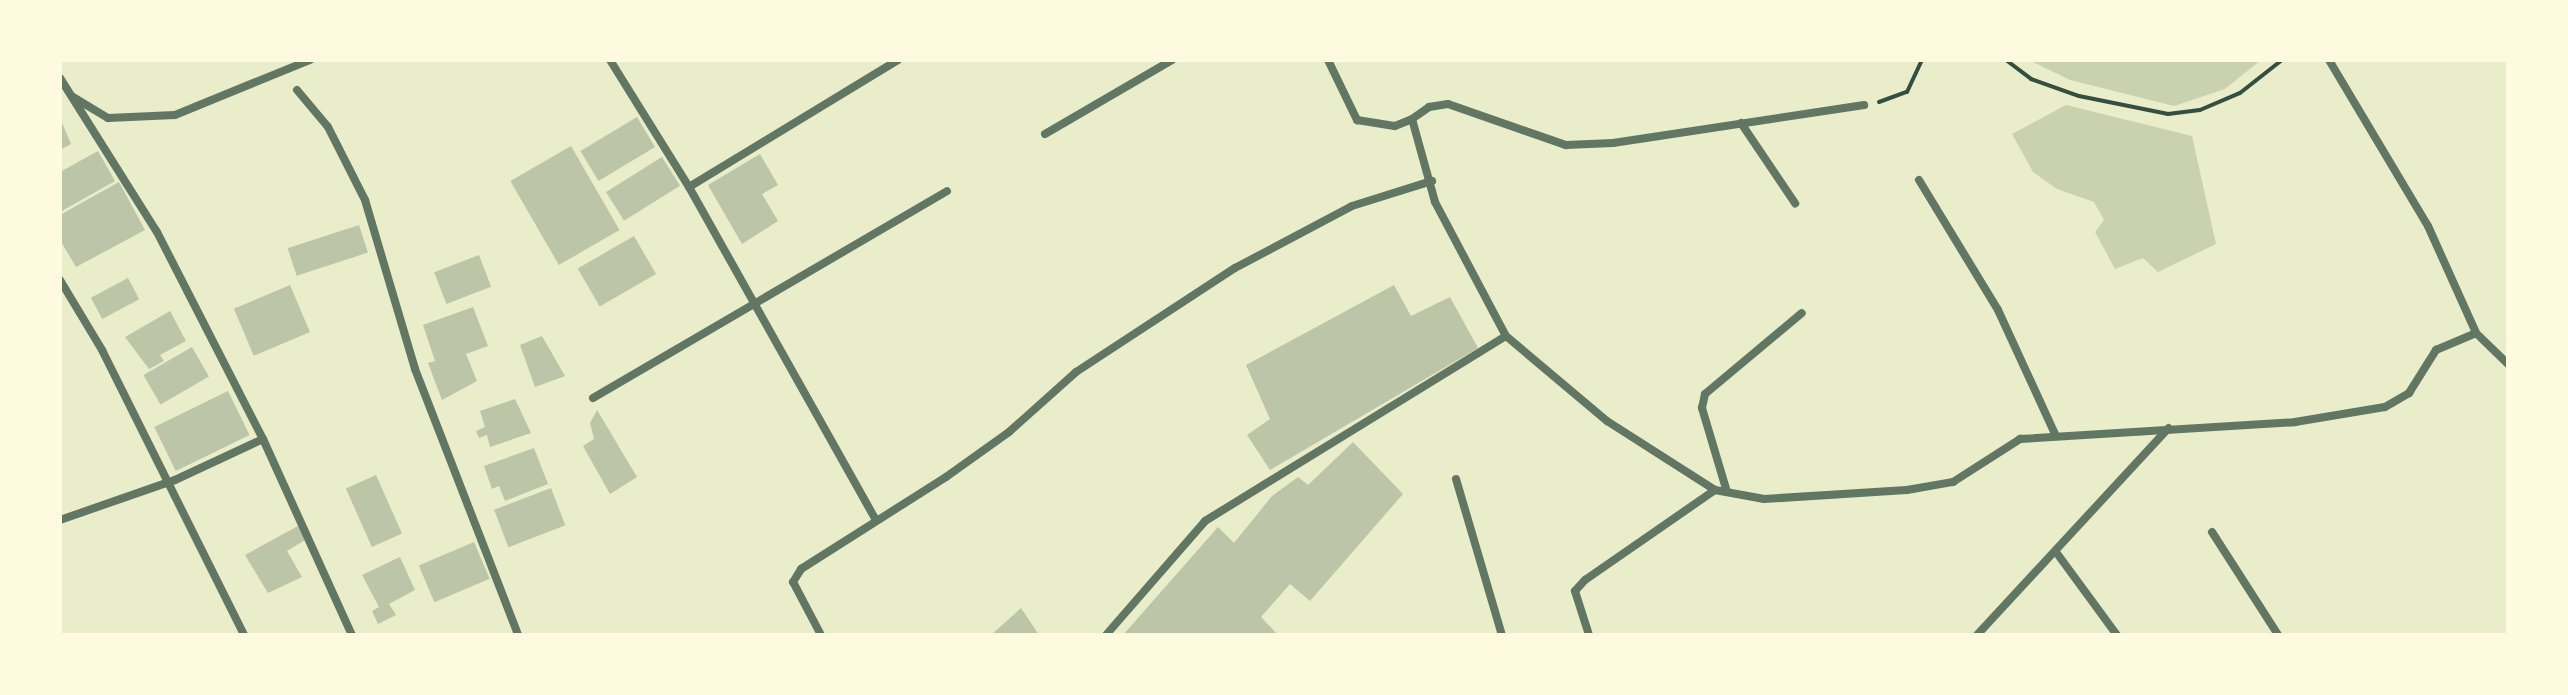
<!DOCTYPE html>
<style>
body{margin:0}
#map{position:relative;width:2568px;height:695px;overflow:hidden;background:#e9edc9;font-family:"IBM Plex Sans",sans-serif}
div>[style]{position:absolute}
.green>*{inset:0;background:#cad2ad}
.building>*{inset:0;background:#bcc5a7;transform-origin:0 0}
.path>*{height:4px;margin:-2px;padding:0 2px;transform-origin:2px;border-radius:2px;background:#344e41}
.minor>*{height:8px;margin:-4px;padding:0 4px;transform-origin:4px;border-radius:4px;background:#617663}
span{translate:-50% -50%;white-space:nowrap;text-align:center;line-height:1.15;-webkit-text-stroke:6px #fefae0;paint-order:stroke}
.frame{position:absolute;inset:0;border:62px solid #fefae0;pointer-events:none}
</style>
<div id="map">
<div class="green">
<div style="clip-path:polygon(2029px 60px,2261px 60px,2225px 89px,2174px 106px,2070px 80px)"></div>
<div style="clip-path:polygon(2066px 105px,2192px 136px,2216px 244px,2158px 272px,2143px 258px,2115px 269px,2095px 232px,2104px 220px,2094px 202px,2057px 189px,2033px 172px,2012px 134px)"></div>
</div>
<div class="building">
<div style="left:637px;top:117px;width:35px;height:66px;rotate:59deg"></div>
<div style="clip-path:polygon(60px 118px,71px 144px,60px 150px)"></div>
<div style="left:571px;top:146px;width:97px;height:70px;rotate:60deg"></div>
<div style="clip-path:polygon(98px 151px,115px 181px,60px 212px,60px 172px)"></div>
<div style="clip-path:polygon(760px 154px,778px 185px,762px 194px,778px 221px,742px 244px,708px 185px)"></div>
<div style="left:662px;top:157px;width:34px;height:66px;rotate:58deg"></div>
<div style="clip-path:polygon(119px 182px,145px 230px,76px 267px,60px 240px,60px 215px)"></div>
<div style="left:359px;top:225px;width:29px;height:75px;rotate:72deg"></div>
<div style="left:634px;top:236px;width:44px;height:65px;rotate:60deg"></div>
<div style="left:479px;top:255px;width:34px;height:48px;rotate:69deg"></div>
<div style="left:128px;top:278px;width:24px;height:42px;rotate:62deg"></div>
<div style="left:290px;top:285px;width:51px;height:61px;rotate:67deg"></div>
<div style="clip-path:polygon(1394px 285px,1411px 316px,1450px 297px,1478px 348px,1270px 470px,1247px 435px,1270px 419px,1246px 365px)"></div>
<div style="clip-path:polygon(473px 307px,488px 346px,466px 354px,477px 381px,442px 400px,428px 363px,435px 361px,423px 325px)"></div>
<div style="clip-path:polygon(170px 311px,186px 341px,160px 355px,164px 361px,149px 369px,125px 337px)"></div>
<div style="clip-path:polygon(542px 336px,565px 376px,535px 387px,520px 345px)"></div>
<div style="left:192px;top:347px;width:34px;height:56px;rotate:60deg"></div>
<div style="left:228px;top:391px;width:49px;height:82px;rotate:64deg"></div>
<div style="clip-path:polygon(515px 399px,531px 433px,490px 447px,487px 435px,479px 438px,476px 431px,485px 427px,480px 411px)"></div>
<div style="clip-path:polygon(597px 410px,637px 477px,610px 494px,583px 446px,594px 439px,590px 423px)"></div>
<div style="clip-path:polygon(1353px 442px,1403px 494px,1310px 601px,1290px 584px,1261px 617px,1278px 635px,1123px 635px,1218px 527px,1234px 543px,1272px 496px,1298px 477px,1308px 485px)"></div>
<div style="clip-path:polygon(534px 448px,548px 484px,505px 501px,499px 486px,492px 489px,484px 466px)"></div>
<div style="left:376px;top:475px;width:64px;height:33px;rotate:66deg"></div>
<div style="left:551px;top:488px;width:40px;height:61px;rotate:69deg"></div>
<div style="clip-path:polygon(298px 526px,305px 540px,287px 551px,302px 577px,268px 593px,245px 555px)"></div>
<div style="left:474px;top:542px;width:40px;height:60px;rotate:67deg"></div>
<div style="clip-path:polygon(400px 557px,415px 590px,389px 604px,396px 615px,378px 624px,372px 611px,379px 607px,362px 575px)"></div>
<div style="clip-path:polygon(1021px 608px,1039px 635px,991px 635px)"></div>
</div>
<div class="path">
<div style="left:2006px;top:60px;width:31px;rotate:37deg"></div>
<div style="left:2031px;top:79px;width:51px;rotate:19.5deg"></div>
<div style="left:2079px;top:96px;width:91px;rotate:11.4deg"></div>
<div style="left:2168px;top:114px;width:32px;rotate:-7deg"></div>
<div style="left:2200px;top:110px;width:43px;rotate:-23deg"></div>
<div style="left:2240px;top:93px;width:53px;rotate:-38.2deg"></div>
<div style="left:1879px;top:102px;width:30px;rotate:-20deg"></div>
<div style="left:1907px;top:92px;width:35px;rotate:-65deg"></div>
</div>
<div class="minor">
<div style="left:610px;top:60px;width:150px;rotate:58.1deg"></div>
<div style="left:689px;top:187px;width:380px;rotate:60.7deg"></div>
<div style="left:1328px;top:60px;width:67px;rotate:64.2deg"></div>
<div style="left:1357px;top:120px;width:38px;rotate:9deg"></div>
<div style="left:1395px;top:126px;width:18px;rotate:-22deg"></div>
<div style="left:1412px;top:119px;width:86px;rotate:74.5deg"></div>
<div style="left:1435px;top:202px;width:152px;rotate:62.1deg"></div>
<div style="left:1506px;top:336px;width:132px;rotate:40.1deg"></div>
<div style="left:1607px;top:421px;width:128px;rotate:32.6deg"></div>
<div style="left:1715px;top:490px;width:50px;rotate:10.4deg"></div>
<div style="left:1764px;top:499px;width:143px;rotate:-3.6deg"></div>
<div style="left:1907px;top:490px;width:47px;rotate:-9.9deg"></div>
<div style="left:1953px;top:482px;width:80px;rotate:-32.7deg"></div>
<div style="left:2020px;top:439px;width:276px;rotate:-3.5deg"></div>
<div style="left:2295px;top:422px;width:91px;rotate:-9.5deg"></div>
<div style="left:2385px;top:407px;width:28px;rotate:-30deg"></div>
<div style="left:2409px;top:393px;width:51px;rotate:-57.9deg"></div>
<div style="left:2436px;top:350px;width:43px;rotate:-23deg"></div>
<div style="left:2329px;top:60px;width:193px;rotate:59.2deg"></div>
<div style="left:2428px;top:226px;width:117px;rotate:65.8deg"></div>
<div style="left:2476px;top:333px;width:45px;rotate:44.1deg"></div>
<div style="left:60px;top:78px;width:182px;rotate:57.8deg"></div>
<div style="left:157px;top:232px;width:233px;rotate:62.9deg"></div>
<div style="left:263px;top:439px;width:215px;rotate:65.6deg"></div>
<div style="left:297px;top:90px;width:48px;rotate:50deg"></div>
<div style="left:328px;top:127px;width:82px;rotate:63.1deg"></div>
<div style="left:365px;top:200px;width:176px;rotate:73.5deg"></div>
<div style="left:415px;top:369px;width:285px;rotate:68.8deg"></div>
<div style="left:73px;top:97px;width:41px;rotate:31deg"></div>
<div style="left:108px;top:118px;width:67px;rotate:-2.6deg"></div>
<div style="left:175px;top:115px;width:146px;rotate:-22.2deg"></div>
<div style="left:1412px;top:119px;width:21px;rotate:-35deg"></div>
<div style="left:1429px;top:107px;width:19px;rotate:-9deg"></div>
<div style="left:1448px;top:104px;width:125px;rotate:19.2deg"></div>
<div style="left:1566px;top:145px;width:47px;rotate:-2.4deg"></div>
<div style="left:1613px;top:143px;width:254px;rotate:-8.6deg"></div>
<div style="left:1741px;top:123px;width:97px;rotate:56deg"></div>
<div style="left:1045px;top:134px;width:147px;rotate:-30.2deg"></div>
<div style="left:1919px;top:180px;width:152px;rotate:58.7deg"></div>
<div style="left:1998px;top:310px;width:136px;rotate:65.3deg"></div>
<div style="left:689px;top:187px;width:245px;rotate:-31.3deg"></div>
<div style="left:60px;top:280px;width:82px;rotate:59deg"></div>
<div style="left:102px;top:350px;width:318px;rotate:63.5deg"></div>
<div style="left:593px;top:398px;width:410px;rotate:-30.3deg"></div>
<div style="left:1456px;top:479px;width:163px;rotate:73.6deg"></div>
<div style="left:1727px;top:492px;width:88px;rotate:-106.6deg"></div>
<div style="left:1702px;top:408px;width:14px;rotate:-78deg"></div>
<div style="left:1705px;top:394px;width:126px;rotate:-39.9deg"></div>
<div style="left:60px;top:520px;width:122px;rotate:-19.2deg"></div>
<div style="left:175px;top:480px;width:97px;rotate:-25deg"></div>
<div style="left:2212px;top:532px;width:122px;rotate:57.3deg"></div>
<div style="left:2056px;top:552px;width:103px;rotate:53.7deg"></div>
<div style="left:821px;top:635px;width:60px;rotate:-117.8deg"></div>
<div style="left:793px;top:582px;width:15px;rotate:-58deg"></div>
<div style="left:801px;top:569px;width:172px;rotate:-32.4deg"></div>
<div style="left:946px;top:477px;width:77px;rotate:-35.5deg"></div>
<div style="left:1009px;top:432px;width:90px;rotate:-41.8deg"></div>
<div style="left:1076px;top:372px;width:190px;rotate:-33.2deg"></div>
<div style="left:1235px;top:268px;width:132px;rotate:-27.9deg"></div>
<div style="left:1352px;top:206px;width:84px;rotate:-17.4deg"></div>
<div style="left:1106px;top:635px;width:151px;rotate:-49deg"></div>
<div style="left:1205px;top:521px;width:353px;rotate:-31.6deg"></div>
<div style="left:1589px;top:635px;width:46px;rotate:-107.7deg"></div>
<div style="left:1575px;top:591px;width:15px;rotate:-48deg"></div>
<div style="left:1585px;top:580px;width:158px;rotate:-34.7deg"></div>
<div style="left:1977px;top:635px;width:282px;rotate:-47.2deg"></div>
</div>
<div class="frame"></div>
</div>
